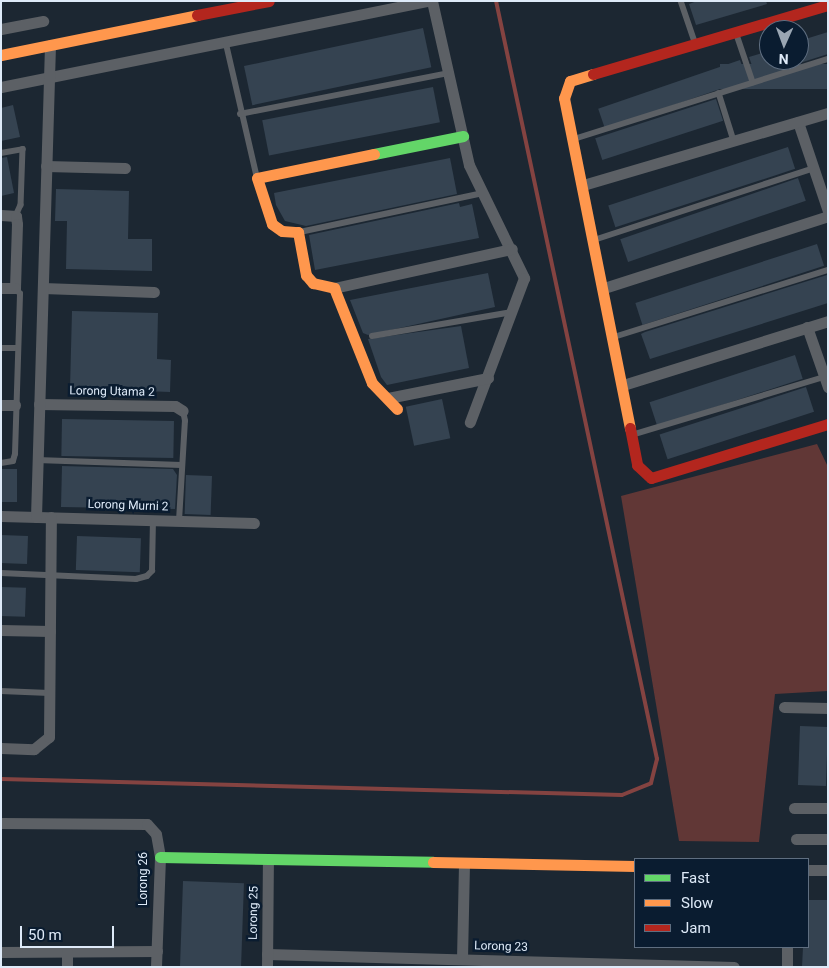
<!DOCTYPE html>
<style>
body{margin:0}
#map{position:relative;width:829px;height:968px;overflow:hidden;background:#1c2732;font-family:Roboto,sans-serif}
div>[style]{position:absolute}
.green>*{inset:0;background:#613736}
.stream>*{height:4px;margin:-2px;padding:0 2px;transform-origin:2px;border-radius:2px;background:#844341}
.building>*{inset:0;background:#354351;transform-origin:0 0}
.lane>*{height:5.5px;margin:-2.75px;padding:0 2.75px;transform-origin:2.75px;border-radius:2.75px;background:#5c6065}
.street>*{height:11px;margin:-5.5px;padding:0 5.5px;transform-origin:5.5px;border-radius:5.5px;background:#5c6065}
.fast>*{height:11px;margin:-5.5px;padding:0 5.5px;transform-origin:5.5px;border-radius:5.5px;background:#63d668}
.slow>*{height:11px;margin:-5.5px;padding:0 5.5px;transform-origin:5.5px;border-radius:5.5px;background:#ff974d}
.jam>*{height:11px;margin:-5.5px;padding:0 5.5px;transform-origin:5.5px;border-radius:5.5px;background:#b3261e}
span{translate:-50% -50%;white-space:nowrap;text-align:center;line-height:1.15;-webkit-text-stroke:5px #0a1c30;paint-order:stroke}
.street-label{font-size:12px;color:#deeaf8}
.frame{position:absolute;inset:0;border:2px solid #deeaf8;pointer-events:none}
.legend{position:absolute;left:634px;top:858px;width:175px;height:90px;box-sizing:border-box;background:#0a1c30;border:1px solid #5f6e80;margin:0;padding:6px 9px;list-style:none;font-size:15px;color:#deeaf8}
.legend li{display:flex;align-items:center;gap:10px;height:25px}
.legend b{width:25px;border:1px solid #5f6e80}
.north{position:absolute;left:759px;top:20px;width:50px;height:50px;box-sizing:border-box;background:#0a1c30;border:1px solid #5f6e80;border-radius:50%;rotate:182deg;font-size:14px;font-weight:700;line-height:20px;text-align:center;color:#deeaf8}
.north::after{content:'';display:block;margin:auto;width:18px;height:22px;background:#9aa6b3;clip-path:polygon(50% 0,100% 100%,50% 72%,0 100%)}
.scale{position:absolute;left:20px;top:926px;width:94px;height:22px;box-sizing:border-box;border:2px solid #deeaf8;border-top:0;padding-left:6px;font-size:15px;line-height:18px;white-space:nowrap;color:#deeaf8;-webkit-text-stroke:4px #0a1c30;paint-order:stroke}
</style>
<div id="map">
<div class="green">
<div style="clip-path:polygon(817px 444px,828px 467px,828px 691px,775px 694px,759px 842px,679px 841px,621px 496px)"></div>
</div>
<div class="stream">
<div style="left:1px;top:779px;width:621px;rotate:1.48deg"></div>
<div style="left:622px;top:795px;width:31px;rotate:-22deg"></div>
<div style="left:651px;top:783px;width:25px;rotate:-76deg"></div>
<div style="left:657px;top:759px;width:775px;rotate:-101.99deg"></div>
</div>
<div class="building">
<div style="clip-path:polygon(697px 1px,766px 1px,767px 4px,696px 25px,689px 4px)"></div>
<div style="left:423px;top:28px;width:40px;height:183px;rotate:78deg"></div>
<div style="clip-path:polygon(828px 32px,828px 54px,756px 77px,749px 57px,769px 51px,769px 60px,799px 60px,799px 41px)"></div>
<div style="left:740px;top:60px;width:21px;height:150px;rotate:71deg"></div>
<div style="left:828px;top:64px;width:25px;height:108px;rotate:90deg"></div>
<div style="left:433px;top:87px;width:36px;height:174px;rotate:79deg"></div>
<div style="left:716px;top:99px;width:23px;height:127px;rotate:72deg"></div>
<div style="clip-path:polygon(13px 105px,20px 137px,1px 141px,1px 108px)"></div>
<div style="left:788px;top:147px;width:23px;height:189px;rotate:72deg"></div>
<div style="clip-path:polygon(7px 157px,14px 193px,1px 196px,1px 158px)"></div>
<div style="clip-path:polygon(450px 158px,457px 194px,306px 226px,285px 221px,276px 205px,274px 193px)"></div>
<div style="left:798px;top:178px;width:24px;height:188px;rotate:71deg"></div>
<div style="clip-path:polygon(56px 189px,129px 191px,128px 239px,152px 239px,152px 271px,66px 269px,67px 221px,55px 221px)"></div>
<div style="clip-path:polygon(459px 203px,460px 207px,472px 204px,479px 238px,315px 270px,309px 235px)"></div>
<div style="left:817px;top:244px;width:23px;height:191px;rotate:72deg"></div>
<div style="clip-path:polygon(488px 273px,495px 307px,368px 335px,363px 333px,350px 300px)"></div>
<div style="clip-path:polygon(827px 275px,828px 303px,650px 359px,641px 334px,645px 332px)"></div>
<div style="clip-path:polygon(72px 311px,158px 313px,157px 359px,171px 360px,170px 392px,70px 388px)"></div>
<div style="clip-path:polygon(461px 326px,469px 368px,387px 385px,381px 377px,368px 339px)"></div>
<div style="left:795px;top:355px;width:25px;height:153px;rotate:72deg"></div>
<div style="left:806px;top:387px;width:26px;height:154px;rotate:72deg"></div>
<div style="left:442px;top:399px;width:40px;height:37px;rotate:78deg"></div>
<div style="left:62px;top:419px;width:112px;height:37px;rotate:1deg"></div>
<div style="clip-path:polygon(62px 466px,173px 469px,177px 475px,175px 509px,61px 507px)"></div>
<div style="left:1px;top:469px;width:16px;height:33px"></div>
<div style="left:186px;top:475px;width:26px;height:39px;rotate:2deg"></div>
<div style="left:1px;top:535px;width:27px;height:28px;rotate:2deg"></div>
<div style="left:77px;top:536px;width:64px;height:34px;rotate:2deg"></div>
<div style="left:1px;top:587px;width:25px;height:29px;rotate:2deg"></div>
<div style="left:800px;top:726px;width:28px;height:59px;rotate:2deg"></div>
<div style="left:183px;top:881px;width:61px;height:86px;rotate:2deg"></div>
<div style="clip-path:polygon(808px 900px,828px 900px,828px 967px,802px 967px,803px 947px,808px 947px)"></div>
</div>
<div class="lane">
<div style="left:681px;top:1px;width:43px;rotate:71.1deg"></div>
<div style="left:737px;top:35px;width:50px;rotate:71.2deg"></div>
<div style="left:226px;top:42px;width:138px;rotate:77deg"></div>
<div style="left:719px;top:93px;width:50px;rotate:72.6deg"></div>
<div style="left:240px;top:114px;width:213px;rotate:-11.1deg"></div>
<div style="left:574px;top:139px;width:266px;rotate:-17.5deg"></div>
<div style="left:1px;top:153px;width:22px;rotate:-10deg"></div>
<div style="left:23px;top:149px;width:56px;rotate:92deg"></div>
<div style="left:21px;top:205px;width:12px;rotate:114deg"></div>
<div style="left:300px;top:232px;width:188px;rotate:-12deg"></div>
<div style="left:594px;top:240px;width:231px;rotate:-18.1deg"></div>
<div style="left:372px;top:336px;width:142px;rotate:-9.7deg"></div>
<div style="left:614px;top:337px;width:224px;rotate:-17.4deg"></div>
<div style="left:1px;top:348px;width:16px"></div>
<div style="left:632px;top:435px;width:201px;rotate:-16.8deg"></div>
<div style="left:37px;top:460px;width:144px;rotate:2deg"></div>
<div style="left:1px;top:463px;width:12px;rotate:-9deg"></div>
<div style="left:13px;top:461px;width:7px;rotate:-74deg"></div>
<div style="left:15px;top:454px;width:160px;rotate:-88.2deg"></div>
<div style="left:20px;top:294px;width:8px;rotate:-130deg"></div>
<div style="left:179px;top:521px;width:100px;rotate:-86.6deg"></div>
<div style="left:185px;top:421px;width:10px;rotate:-101deg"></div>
<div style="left:1px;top:573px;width:135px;rotate:2.5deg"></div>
<div style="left:136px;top:579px;width:11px;rotate:-15deg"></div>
<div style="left:147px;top:576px;width:7px;rotate:-45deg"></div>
<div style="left:152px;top:571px;width:51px;rotate:-88.9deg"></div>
<div style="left:1px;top:691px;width:48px;rotate:2.4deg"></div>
</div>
<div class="street">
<div style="left:432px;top:1px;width:168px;rotate:77.3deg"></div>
<div style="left:469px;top:165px;width:126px;rotate:64deg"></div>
<div style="left:524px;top:278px;width:154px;rotate:110.6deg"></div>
<div style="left:1px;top:29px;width:43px;rotate:-10.8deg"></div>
<div style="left:1px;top:87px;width:434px;rotate:-11.4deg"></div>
<div style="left:798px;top:122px;width:94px;rotate:71.4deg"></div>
<div style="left:46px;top:166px;width:79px;rotate:1.5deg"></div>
<div style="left:583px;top:185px;width:255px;rotate:-16.4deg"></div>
<div style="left:1px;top:215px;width:15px;rotate:4deg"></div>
<div style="left:16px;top:216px;width:8px;rotate:83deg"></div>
<div style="left:17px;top:224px;width:64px;rotate:91.8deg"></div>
<div style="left:15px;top:288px;width:14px;rotate:180deg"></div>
<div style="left:43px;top:288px;width:111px;rotate:2.1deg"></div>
<div style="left:334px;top:288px;width:182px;rotate:-12.4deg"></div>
<div style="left:604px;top:288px;width:235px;rotate:-17.8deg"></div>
<div style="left:807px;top:327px;width:64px;rotate:70.7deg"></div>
<div style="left:623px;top:385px;width:215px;rotate:-17.3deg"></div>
<div style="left:388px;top:398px;width:102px;rotate:-11.3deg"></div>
<div style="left:39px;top:404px;width:136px;rotate:0.8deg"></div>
<div style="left:175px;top:406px;width:9px;rotate:32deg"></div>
<div style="left:1px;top:405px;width:14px"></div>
<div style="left:1px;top:516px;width:253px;rotate:1.6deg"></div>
<div style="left:36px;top:517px;width:472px;rotate:-88.3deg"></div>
<div style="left:1px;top:630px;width:49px;rotate:1.2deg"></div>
<div style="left:784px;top:707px;width:44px;rotate:1.3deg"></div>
<div style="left:1px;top:748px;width:33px;rotate:2deg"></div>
<div style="left:34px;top:749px;width:19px;rotate:-39deg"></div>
<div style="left:49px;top:737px;width:220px;rotate:-89.5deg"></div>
<div style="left:794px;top:808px;width:34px"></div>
<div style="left:1px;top:823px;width:146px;rotate:0.4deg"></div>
<div style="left:147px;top:824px;width:13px;rotate:48deg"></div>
<div style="left:156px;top:834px;width:23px;rotate:80deg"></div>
<div style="left:160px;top:857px;width:110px;rotate:92.1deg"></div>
<div style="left:796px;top:839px;width:32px"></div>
<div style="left:808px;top:870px;width:20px"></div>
<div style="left:1px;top:952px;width:156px;rotate:-0.4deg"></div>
<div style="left:267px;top:954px;width:467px;rotate:1.6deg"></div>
<div style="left:462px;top:959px;width:96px;rotate:-88.8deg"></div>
<div style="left:67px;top:967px;width:15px;rotate:-90deg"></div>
<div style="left:267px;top:967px;width:108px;rotate:-89.5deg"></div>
<div style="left:787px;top:967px;width:20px;rotate:-90deg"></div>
</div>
<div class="fast">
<div style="left:374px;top:154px;width:91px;rotate:-11.4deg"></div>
<div style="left:160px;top:857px;width:273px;rotate:1deg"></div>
</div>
<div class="slow">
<div style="left:1px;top:55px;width:200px;rotate:-11.5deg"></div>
<div style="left:593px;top:74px;width:24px;rotate:163deg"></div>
<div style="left:570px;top:81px;width:18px;rotate:109deg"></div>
<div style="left:564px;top:98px;width:337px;rotate:78.7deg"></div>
<div style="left:374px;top:154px;width:119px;rotate:168.4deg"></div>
<div style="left:257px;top:178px;width:48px;rotate:71.9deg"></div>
<div style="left:272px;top:224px;width:12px;rotate:35deg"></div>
<div style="left:282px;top:231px;width:16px;rotate:4deg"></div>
<div style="left:298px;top:232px;width:44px;rotate:79.5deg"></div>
<div style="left:306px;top:275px;width:11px;rotate:49deg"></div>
<div style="left:313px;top:283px;width:22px;rotate:13deg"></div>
<div style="left:334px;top:288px;width:102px;rotate:68.2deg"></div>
<div style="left:372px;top:383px;width:36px;rotate:46deg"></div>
<div style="left:433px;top:862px;width:202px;rotate:1.1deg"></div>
</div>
<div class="jam">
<div style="left:197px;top:15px;width:73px;rotate:-11deg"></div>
<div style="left:593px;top:74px;width:245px;rotate:-16.4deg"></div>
<div style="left:630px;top:428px;width:38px;rotate:79deg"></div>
<div style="left:637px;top:465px;width:19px;rotate:43deg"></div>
<div style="left:651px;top:478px;width:185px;rotate:-17deg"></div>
</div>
<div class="street-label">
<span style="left:112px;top:392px;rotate:1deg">Lorong Utama 2</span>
<span style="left:128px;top:506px;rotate:2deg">Lorong Murni 2</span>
<span style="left:144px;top:879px;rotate:-90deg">Lorong 26</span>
<span style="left:254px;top:913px;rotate:-89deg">Lorong 25</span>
<span style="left:501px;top:947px;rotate:2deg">Lorong 23</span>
</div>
<div class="frame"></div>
<ul class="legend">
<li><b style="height:6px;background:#63d668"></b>Fast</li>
<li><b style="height:6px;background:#ff974d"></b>Slow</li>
<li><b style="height:6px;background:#b3261e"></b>Jam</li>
</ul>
<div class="north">N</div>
<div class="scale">50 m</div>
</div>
